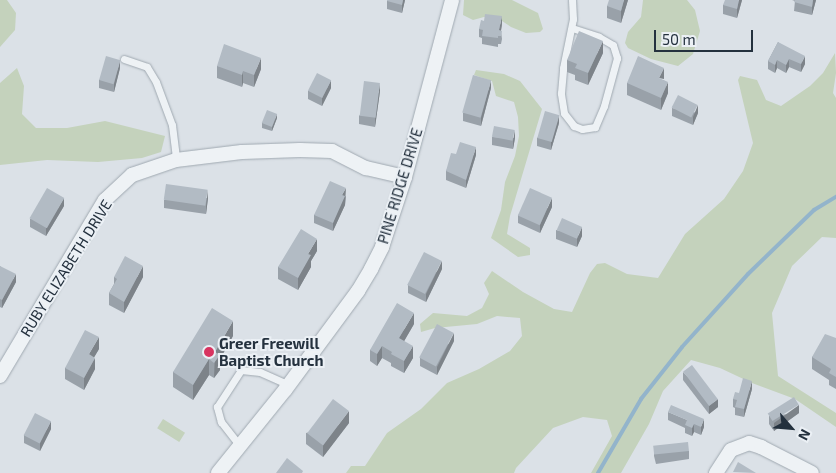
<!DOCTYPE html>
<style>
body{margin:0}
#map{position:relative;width:836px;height:473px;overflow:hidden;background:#dbe1e7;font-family:"Exo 2",sans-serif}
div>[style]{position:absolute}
.green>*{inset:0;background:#c4d2bc;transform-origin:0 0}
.stream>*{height:4px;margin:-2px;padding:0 2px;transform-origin:2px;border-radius:2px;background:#93b4cb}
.roads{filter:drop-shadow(0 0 1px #a0a9b1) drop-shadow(0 0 1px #a0a9b1)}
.lane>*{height:7px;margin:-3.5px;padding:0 3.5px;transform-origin:3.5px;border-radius:3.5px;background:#eef2f5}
.street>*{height:14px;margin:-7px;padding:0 7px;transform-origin:7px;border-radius:7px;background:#eef2f5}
.wall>*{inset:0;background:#99a1a9}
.shaded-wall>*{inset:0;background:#7d8389}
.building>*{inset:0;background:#b2bbc4;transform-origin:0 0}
.dots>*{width:14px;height:14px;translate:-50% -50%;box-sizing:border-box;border:2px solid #ebf0f5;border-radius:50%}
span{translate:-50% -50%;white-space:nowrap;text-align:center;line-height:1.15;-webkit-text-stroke:4px #ebf0f5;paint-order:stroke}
.street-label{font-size:15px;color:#24313e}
.poi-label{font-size:15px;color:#24313e;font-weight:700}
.left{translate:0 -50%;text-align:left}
.north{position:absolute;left:766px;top:403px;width:50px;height:50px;-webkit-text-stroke:4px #ebf0f5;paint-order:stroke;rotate:117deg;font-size:14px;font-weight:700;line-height:20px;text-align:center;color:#24313e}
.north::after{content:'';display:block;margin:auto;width:18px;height:22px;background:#24313e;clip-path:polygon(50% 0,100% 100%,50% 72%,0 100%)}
.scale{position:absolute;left:654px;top:30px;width:99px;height:22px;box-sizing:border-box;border:2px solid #24313e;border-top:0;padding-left:6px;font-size:15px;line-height:18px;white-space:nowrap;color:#24313e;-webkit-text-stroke:4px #ebf0f5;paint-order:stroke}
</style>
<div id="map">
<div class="green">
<div style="clip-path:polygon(0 0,7px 0,16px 13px,15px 30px,0 47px)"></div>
<div style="clip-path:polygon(464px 0,512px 0,538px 13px,543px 29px,540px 32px,526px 33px,511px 27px,499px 19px,484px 17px,473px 20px,463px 15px)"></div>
<div style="clip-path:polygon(643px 0,687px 0,695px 10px,700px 31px,693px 54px,678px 66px,651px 59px,628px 48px,625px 43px,628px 32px,641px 17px)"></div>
<div style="clip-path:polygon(835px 53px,836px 73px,833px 93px,836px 98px,836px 238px,822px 237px,792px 266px,772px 313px,778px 376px,836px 413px,836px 427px,795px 399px,752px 383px,720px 368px,691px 360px,663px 391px,649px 424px,621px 473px,591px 473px,612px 436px,607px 420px,583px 417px,553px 428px,516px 468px,514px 473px,346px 473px,351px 466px,365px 466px,387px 433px,421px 409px,447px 383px,479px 369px,510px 351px,522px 336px,520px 318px,497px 316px,477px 324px,435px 328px,421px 332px,420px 324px,433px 313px,467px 316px,482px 308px,489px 294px,484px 283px,492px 271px,523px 292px,554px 309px,572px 312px,590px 273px,597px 264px,605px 263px,627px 274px,658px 278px,685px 234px,724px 199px,743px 171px,753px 143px,738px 80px,740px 76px,757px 80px,766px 100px,781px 106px,810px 86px,823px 73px)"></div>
<div style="clip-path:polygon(17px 68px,24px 86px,22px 114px,36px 128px,67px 128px,105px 121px,165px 136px,161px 152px,142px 158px,98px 162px,47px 160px,0 165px,0 83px)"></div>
<div style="clip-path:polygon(476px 70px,504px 74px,520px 81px,542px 109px,510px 216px,507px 234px,530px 248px,530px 255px,518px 257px,491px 238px,501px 210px,505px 182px,515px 156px,519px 136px,518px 117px,514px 102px,496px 96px,492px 81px,474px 75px)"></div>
<div style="left:163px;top:419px;width:26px;height:11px;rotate:32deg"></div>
</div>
<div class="stream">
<div style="left:598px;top:473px;width:86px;rotate:-59.8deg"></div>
<div style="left:641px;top:399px;width:66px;rotate:-51.7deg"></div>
<div style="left:682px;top:347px;width:98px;rotate:-47.9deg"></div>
<div style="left:748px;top:274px;width:92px;rotate:-44.1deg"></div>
<div style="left:814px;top:210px;width:26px;rotate:-31deg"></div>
</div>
<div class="roads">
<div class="lane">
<div style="left:572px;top:28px;width:28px;rotate:18deg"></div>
<div style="left:599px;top:37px;width:16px;rotate:30deg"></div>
<div style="left:613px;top:45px;width:14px;rotate:73deg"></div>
<div style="left:617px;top:58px;width:50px;rotate:105.2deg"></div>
<div style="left:604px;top:106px;width:23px;rotate:113deg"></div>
<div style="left:595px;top:127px;width:13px;rotate:171deg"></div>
<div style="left:582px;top:129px;width:9px;rotate:-159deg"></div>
<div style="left:574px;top:126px;width:16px;rotate:-128deg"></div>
<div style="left:564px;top:113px;width:20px;rotate:-99deg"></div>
<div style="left:561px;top:93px;width:25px;rotate:-85deg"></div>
<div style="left:563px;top:68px;width:50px;rotate:-78.5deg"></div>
<div style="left:573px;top:19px;width:19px;rotate:-93deg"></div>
<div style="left:124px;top:59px;width:24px;rotate:19deg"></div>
<div style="left:147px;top:67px;width:17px;rotate:59deg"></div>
<div style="left:156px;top:82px;width:46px;rotate:69.6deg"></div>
<div style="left:172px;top:125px;width:35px;rotate:83deg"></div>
<div style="left:240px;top:446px;width:31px;rotate:-128deg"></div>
<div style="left:221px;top:422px;width:16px;rotate:-105deg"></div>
<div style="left:217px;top:407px;width:44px;rotate:-57deg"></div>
<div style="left:241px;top:370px;width:19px;rotate:6deg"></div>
<div style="left:260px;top:372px;width:32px;rotate:24deg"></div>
</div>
<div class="street">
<div style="left:0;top:376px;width:205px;rotate:-59.2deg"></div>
<div style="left:105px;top:200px;width:37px;rotate:-43deg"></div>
<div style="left:132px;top:175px;width:46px;rotate:-18.8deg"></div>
<div style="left:176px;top:160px;width:66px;rotate:-6.9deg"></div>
<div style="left:242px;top:152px;width:58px;rotate:-2deg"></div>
<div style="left:300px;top:150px;width:32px;rotate:2deg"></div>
<div style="left:332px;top:151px;width:38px;rotate:27deg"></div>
<div style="left:366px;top:168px;width:40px;rotate:13deg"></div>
<div style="left:218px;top:473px;width:107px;rotate:-51.1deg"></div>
<div style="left:285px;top:390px;width:123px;rotate:-53.6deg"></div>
<div style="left:358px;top:291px;width:26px;rotate:-59deg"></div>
<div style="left:371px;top:269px;width:25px;rotate:-63deg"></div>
<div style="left:382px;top:247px;width:74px;rotate:-71.8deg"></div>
<div style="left:405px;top:177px;width:183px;rotate:-75.1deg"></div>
<div style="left:716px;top:473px;width:27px;rotate:-57deg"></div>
<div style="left:731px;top:450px;width:19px;rotate:-21deg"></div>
<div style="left:749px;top:443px;width:13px;rotate:18deg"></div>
<div style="left:761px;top:447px;width:57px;rotate:27deg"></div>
</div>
</div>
<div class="wall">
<div style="clip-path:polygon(387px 0,405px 0,402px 13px,387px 9px)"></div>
<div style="clip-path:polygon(628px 0,621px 23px,607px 18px,607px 6px)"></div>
<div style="clip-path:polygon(742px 0,737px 18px,723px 14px,723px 5px)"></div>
<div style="clip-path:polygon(792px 0,816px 0,812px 15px,794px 11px,795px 1px)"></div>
<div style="clip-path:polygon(502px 24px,501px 31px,502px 39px,501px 44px,498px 44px,498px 47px,482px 44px,482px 38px,479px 37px,479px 29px)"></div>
<div style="clip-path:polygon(778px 42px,805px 64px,801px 72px,789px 67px,786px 73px,777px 68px,775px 73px,768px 69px,768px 61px)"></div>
<div style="clip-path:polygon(603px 53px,588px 85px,575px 80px,575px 75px,567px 72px,567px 60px)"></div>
<div style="clip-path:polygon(217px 66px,261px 69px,254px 87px,243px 83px,242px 87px,217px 78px)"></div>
<div style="clip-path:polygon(120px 68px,114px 92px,99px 88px,99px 80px)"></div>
<div style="clip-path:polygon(664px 80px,668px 93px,661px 110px,627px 95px,627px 83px)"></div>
<div style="clip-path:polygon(331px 88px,322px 106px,308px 99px,308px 91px)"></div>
<div style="clip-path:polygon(491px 88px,481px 126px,463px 121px,463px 113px)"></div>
<div style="clip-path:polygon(380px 91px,375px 127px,359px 124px,359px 116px)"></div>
<div style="clip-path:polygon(672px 108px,698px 113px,693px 125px,672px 116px)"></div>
<div style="clip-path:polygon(277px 118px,272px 131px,262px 128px,262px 123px)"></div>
<div style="clip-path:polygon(559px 123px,551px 150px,537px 146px,537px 138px)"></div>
<div style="clip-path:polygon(492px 137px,515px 138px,513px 149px,492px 145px)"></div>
<div style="clip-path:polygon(456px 154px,476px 155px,466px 188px,446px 180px,446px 171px)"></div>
<div style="clip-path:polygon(346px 196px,345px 205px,333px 231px,314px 223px,314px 215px)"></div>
<div style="clip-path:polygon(208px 198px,206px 214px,164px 208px,164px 200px)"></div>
<div style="clip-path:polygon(64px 206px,46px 236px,30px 227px,30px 219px)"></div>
<div style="clip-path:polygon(552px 207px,540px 233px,518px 223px,518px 215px)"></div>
<div style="clip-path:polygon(556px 230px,582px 236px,577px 247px,556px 239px)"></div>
<div style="clip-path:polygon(317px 251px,311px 261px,311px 267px,298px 290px,278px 279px,278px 267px)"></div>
<div style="clip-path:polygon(0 266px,16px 282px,2px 308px,0 307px)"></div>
<div style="clip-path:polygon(442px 269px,426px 302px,408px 293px,408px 285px)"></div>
<div style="clip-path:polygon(114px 277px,143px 277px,124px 313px,109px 305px,109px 293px,114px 284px)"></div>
<div style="clip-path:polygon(414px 324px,404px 341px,413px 358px,404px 373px,391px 366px,391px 363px,382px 358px,377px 366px,370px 361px,370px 350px)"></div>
<div style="clip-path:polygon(233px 336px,220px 359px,220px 370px,214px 378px,209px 375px,193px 400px,173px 387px,173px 372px)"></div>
<div style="clip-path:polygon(836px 338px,836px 389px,829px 385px,829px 380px,812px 369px,812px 357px)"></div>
<div style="clip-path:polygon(454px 341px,437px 375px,420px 366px,420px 358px)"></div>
<div style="clip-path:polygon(99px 349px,94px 357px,95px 369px,84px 390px,65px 379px,65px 368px)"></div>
<div style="clip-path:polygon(683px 372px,718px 407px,709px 414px,683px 380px)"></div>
<div style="clip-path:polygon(752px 389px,744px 417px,735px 415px,735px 408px,733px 407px,733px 399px)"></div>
<div style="clip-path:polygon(668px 412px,704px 427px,701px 435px,694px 432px,692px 436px,685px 433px,685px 428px,668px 420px)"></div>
<div style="clip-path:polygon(799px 413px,774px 431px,769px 424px,769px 416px)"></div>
<div style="clip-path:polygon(349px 423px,323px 457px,306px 444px,306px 433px)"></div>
<div style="clip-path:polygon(51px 429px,40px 451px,24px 443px,24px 435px)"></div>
<div style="clip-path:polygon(654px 448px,689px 451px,689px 459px,656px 464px,654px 456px)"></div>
</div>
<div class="shaded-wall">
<div style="clip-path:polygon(403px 0,405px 0,402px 13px,402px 5px)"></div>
<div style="clip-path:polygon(624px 0,628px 0,621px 23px,621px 11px)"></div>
<div style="clip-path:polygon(739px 0,742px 0,737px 18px,737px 9px)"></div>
<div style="clip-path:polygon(813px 0,816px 0,812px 15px,812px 7px)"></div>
<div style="clip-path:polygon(502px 16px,502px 24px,500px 36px,499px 30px)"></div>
<div style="clip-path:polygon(603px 41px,603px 53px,588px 85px,588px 73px)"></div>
<div style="clip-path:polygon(805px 56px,805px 64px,801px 72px,801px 64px)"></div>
<div style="clip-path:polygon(261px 58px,261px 69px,254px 87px,254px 75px)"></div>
<div style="clip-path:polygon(789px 59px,789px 67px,786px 73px,786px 65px)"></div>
<div style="clip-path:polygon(120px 60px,120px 68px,114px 92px,114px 84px)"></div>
<div style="clip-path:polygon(777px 60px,777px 68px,775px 73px,775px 65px)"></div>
<div style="clip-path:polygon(664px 68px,664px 79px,659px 78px)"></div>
<div style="clip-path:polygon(243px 71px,243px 83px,242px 87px,242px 75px)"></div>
<div style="clip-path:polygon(331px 80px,331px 88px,322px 106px,322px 98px)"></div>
<div style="clip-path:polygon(491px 80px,491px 88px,481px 126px,481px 118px)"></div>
<div style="clip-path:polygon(668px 82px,668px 93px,661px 110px,661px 98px)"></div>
<div style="clip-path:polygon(380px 83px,380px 91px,375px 127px,375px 119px)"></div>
<div style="clip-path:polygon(698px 105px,698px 113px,693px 125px,693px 117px)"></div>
<div style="clip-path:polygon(277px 114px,277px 118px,272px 131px,272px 127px)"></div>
<div style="clip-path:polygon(559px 115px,559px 123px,551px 150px,551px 142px)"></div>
<div style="clip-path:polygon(515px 130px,515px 138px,513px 149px,513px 141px)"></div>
<div style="clip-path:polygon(476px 147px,476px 155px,466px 188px,466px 180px)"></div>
<div style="clip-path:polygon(346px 188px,345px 205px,333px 231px,333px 223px,342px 195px)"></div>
<div style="clip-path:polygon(208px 190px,208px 198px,206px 214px,206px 206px)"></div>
<div style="clip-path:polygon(64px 198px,64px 206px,46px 236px,46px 228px)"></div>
<div style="clip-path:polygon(552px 198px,552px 207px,540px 233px,540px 225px)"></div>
<div style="clip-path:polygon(582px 227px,582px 236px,577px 247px,577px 239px)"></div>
<div style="clip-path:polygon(317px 239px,317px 251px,311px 261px,311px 267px,298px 290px,298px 278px,308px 254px)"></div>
<div style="clip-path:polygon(442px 261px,442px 269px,426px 302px,426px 294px)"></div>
<div style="clip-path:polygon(143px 266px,143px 277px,124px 313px,124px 302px)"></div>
<div style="clip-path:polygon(16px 274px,16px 282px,2px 308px,2px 300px)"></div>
<div style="clip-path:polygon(414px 313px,414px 324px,399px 350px,399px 338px)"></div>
<div style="clip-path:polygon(233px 321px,233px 336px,220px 359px,220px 370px,214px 378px,215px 352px)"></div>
<div style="clip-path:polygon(454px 333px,454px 341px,437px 375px,437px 367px)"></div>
<div style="clip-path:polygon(99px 337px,99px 349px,89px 366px,89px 354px)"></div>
<div style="clip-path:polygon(382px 346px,382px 358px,377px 366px,377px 354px)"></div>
<div style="clip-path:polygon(413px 346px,413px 358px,404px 373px,404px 361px)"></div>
<div style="clip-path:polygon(95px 358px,95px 369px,84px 390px,84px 378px)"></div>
<div style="clip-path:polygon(209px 359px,209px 375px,193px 400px,193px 385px)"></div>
<div style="clip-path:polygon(752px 381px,752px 389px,744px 417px,744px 409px)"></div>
<div style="clip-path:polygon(718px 399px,718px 407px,709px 414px,709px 406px)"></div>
<div style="clip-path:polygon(799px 405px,799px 413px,774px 431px,774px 423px)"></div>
<div style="clip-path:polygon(349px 411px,349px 423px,323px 457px,323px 445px)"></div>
<div style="clip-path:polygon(704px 419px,704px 427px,701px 435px,701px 427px)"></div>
<div style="clip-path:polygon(51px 421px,51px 429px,40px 451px,40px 443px)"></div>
<div style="clip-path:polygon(694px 424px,694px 432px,692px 436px,692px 428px)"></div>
</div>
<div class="building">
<div style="clip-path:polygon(387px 0,403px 0,402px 5px,387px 1px)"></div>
<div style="clip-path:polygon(609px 0,624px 0,621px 11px,607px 6px)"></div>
<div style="clip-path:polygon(725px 0,739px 0,737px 9px,723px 5px)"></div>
<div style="clip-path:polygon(795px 0,813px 0,812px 7px,794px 2px)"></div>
<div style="clip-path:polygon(485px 14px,502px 16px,499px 30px,502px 31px,501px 36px,498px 36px,498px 38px,482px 36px,483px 30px,479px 29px,481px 20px,484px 21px)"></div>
<div style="clip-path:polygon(579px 31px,603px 41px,588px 73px,575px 68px,577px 64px,567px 60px)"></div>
<div style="clip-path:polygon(778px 42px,805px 56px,801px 64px,789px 59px,786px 65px,777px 60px,775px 65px,768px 61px)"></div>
<div style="clip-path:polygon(224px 44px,261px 58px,254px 75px,243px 71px,242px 75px,217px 66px)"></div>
<div style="left:106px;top:56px;width:15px;height:25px;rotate:16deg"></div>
<div style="clip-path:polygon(638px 56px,664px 68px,659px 78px,668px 82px,661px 98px,627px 83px)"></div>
<div style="left:317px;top:73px;width:16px;height:20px;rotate:27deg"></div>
<div style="left:473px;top:75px;width:19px;height:39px;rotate:16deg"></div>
<div style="left:364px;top:81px;width:16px;height:35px;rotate:7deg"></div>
<div style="left:678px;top:95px;width:22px;height:14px;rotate:27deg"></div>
<div style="left:267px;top:110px;width:11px;height:14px;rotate:22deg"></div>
<div style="left:545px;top:111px;width:15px;height:28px;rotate:16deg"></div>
<div style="left:494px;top:126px;width:21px;height:11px;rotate:11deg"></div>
<div style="clip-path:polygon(460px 142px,476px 147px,466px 180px,446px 171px,451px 153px,456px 154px)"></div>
<div style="clip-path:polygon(330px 181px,346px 188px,342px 195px,345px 196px,333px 223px,314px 215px)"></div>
<div style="left:166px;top:184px;width:42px;height:16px;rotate:8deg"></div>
<div style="left:47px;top:188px;width:20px;height:35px;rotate:30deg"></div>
<div style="left:530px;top:188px;width:24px;height:30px;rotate:24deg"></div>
<div style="left:562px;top:218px;width:22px;height:13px;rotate:24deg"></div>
<div style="clip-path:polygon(301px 229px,317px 239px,308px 254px,311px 255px,298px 278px,278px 267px)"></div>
<div style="left:424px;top:252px;width:20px;height:37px;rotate:27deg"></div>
<div style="clip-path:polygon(125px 256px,143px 266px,124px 302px,109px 293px,117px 279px,114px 277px)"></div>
<div style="clip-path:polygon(0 266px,16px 274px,2px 300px,0 299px)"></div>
<div style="clip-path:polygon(397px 303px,414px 313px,399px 338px,413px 346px,404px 361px,391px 354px,392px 352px,382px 346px,377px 354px,370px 350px)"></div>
<div style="clip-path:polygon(212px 308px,233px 321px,215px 352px,220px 355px,214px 363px,209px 359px,193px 385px,173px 372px)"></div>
<div style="left:437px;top:324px;width:19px;height:38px;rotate:28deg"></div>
<div style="clip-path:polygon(85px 330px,99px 337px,89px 354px,95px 358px,84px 378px,65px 368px)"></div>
<div style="clip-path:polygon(825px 334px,836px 338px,836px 377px,829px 373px,831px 369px,812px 357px)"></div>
<div style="left:692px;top:365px;width:43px;height:11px;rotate:53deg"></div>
<div style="clip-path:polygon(743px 378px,752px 381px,744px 409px,735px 407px,737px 400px,733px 399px,735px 392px,739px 393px)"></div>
<div style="left:794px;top:397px;width:9px;height:31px;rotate:58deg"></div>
<div style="left:333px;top:399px;width:20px;height:43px;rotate:37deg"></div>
<div style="clip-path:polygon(671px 405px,704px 419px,701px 427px,694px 424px,692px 428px,685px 425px,687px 420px,668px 412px)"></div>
<div style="left:35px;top:413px;width:18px;height:25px;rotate:27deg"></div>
<div style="left:688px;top:442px;width:9px;height:35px;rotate:84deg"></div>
<div style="clip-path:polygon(287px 458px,303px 471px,302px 473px,276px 473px)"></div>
<div style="clip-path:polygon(738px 462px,756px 473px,733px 472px)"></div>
</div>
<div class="dots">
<div style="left:209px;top:352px;background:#d83460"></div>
</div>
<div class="street-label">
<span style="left:400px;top:186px;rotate:-73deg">PINE RIDGE DRIVE</span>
<span style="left:66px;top:268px;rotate:-58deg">RUBY ELIZABETH DRIVE</span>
</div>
<div class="poi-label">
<span class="left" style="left:219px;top:352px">Greer Freewill<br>Baptist Church</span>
</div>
<div class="north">N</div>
<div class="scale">50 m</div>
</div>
